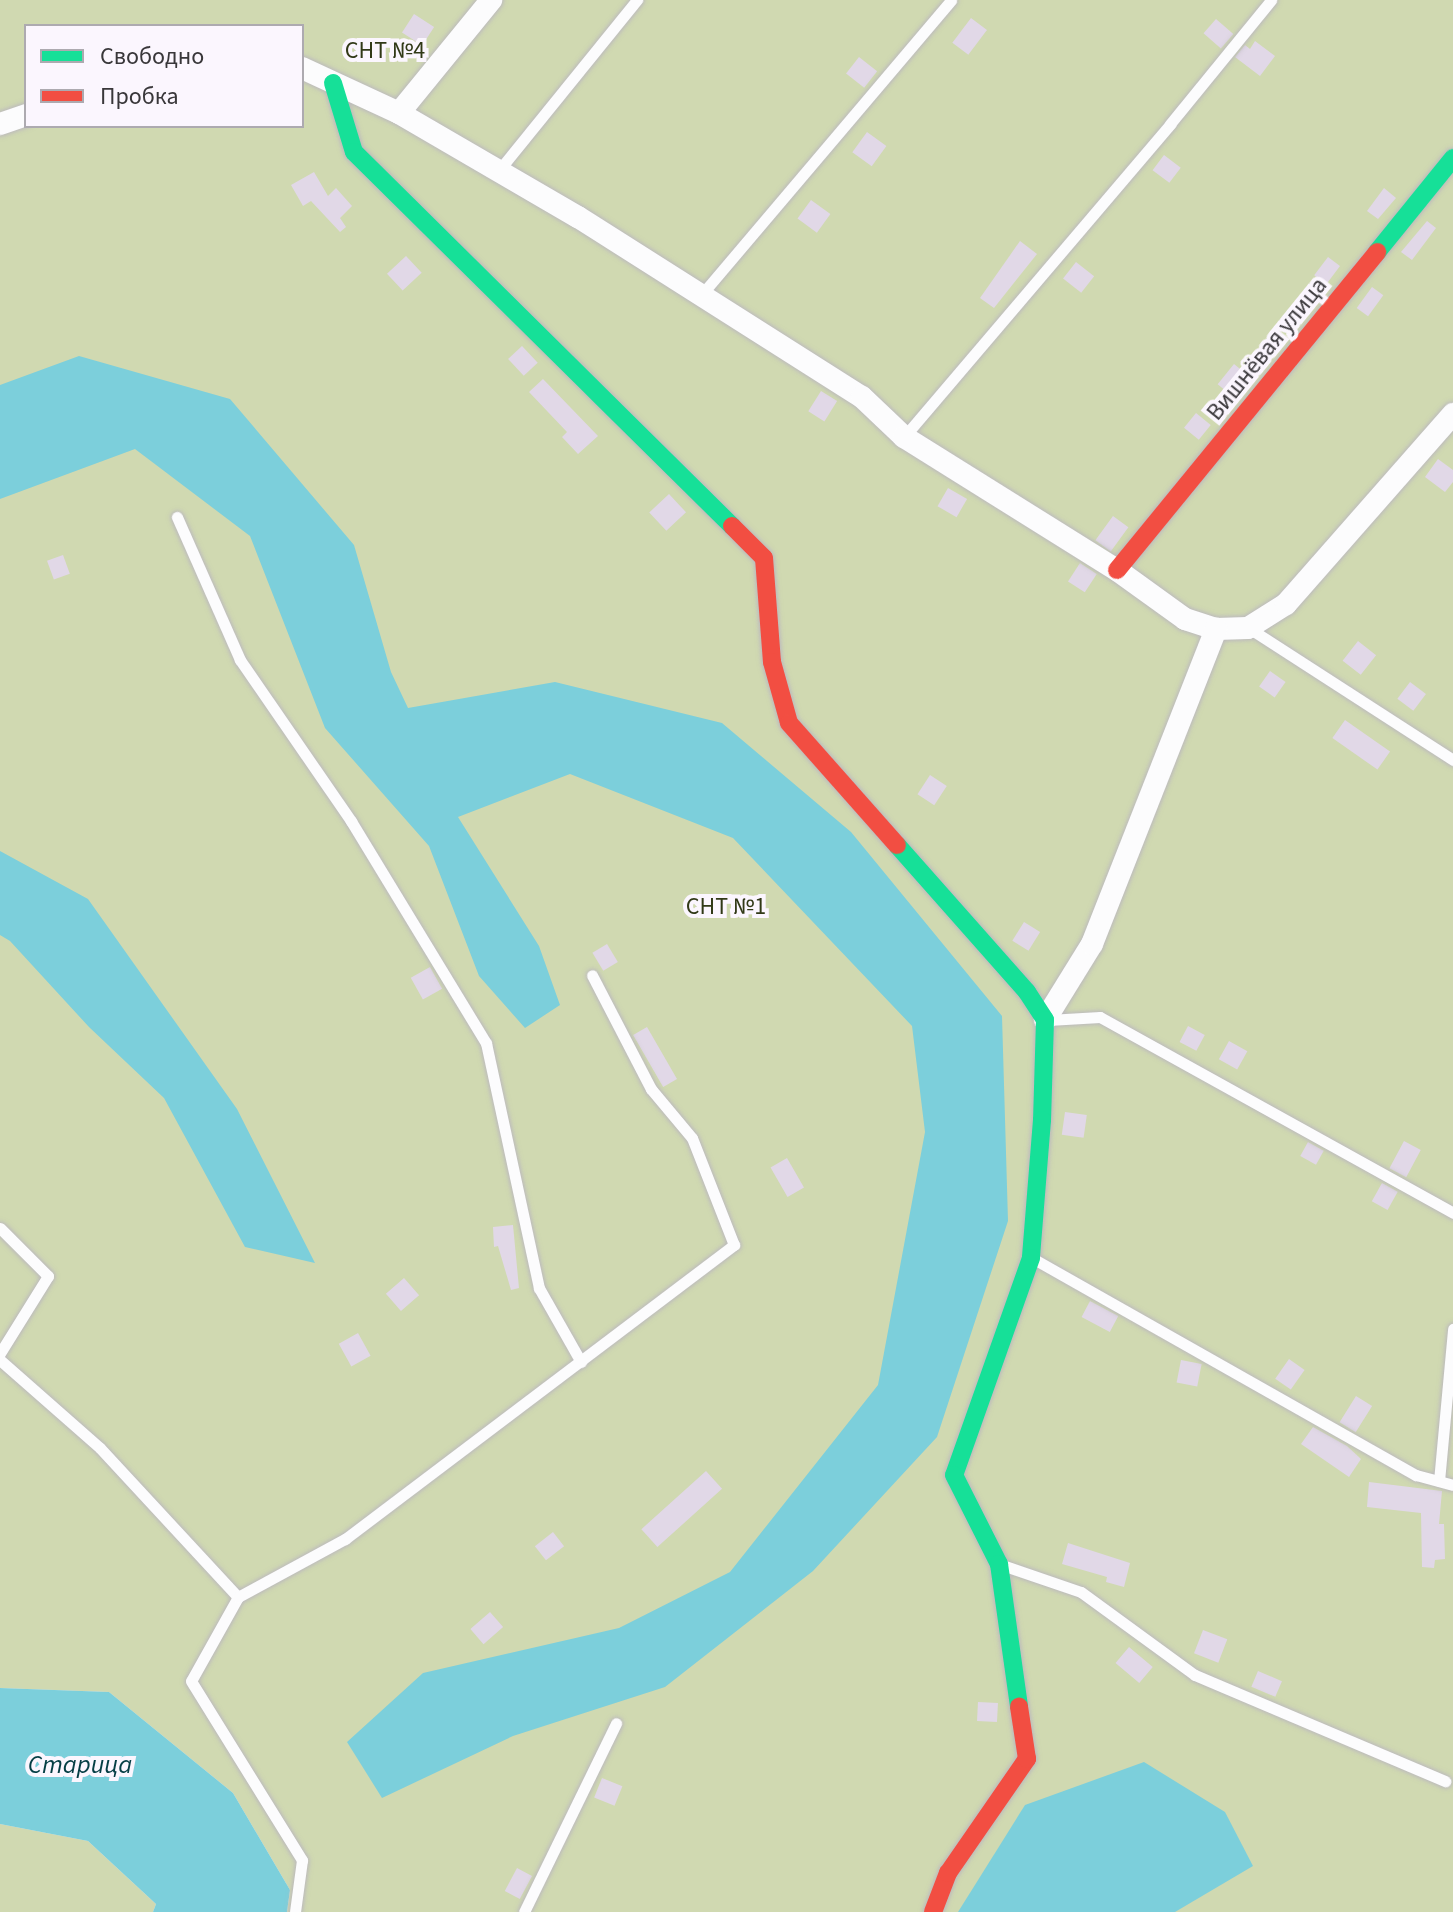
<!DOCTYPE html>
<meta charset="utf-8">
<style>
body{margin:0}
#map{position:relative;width:1453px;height:1912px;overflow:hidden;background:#edebef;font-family:"Source Sans 3",sans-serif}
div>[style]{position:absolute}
.green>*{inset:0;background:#d0d9b1}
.water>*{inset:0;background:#7ccfdb}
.building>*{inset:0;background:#e1d8e7;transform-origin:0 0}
.roads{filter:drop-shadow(0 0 2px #bcbabd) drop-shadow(0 0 2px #bcbabd)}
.lane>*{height:11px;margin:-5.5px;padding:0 5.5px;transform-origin:5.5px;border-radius:5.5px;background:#fcfcfd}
.street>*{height:22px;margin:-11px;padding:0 11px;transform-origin:11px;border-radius:11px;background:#fcfcfd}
.fast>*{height:18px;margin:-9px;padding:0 9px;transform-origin:9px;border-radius:9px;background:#16e098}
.jam>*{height:18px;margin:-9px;padding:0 9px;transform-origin:9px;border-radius:9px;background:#f24e42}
span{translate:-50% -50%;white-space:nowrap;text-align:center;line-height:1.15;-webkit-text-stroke:8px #fbf6fe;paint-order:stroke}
.park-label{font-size:24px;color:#313917}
.street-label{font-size:24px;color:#39373a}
.water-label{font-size:26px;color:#053e45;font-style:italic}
.legend{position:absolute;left:24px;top:24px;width:280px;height:104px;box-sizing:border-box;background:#fbf6fe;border:2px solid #adaab0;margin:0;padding:10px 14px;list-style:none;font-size:24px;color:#39373a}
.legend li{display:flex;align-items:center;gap:16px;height:40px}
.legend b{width:40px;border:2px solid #adaab0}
</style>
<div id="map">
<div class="green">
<div style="clip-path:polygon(evenodd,0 0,1453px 0,1453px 1912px,287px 1912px,290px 1890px,233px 1793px,109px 1692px,0 1688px,0 0,26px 26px,302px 26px,302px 126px,26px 126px,26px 26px)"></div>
<div style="clip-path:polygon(0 1824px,88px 1841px,156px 1904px,153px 1912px,0 1912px)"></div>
</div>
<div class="water">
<div style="clip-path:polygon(79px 356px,230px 399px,354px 545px,391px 672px,408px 708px,555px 682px,722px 723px,851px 832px,1002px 1016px,1008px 1221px,937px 1437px,813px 1571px,665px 1687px,513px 1736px,382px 1798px,347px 1742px,423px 1673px,619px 1628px,730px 1572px,878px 1385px,925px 1132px,912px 1026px,733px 838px,570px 774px,458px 817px,539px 946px,560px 1005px,525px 1028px,479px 976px,429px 846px,325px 728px,250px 536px,135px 449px,0 499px,0 385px)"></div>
<div style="clip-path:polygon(0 851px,88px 899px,237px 1109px,315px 1263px,245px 1247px,164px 1098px,89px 1027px,10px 941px,0 935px)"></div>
<div style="clip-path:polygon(0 1688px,109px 1692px,233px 1793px,290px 1890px,287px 1912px,153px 1912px,156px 1904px,88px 1841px,0 1824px)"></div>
<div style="clip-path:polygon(1144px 1762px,1225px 1812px,1253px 1866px,1175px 1912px,958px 1912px,1025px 1805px)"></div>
</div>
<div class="building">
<div style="left:414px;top:14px;width:24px;height:22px;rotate:33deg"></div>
<div style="left:971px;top:18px;width:20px;height:31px;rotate:37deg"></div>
<div style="left:1216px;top:19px;width:23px;height:19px;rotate:41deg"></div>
<div style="clip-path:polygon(1255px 41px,1275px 56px,1260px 76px,1235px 57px,1245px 45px,1250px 49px)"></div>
<div style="left:859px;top:57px;width:23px;height:21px;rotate:38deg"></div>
<div style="left:867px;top:132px;width:24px;height:25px;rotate:36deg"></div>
<div style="left:1164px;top:155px;width:21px;height:19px;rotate:37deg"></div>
<div style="clip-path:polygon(314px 172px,328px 196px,336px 188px,352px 206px,340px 218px,346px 227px,340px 232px,311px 201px,303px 206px,291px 185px)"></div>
<div style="clip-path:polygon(1384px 188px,1396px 198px,1378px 219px,1367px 211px)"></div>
<div style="left:811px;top:200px;width:24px;height:23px;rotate:36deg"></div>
<div style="clip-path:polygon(1427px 221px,1436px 228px,1412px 260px,1401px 252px)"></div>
<div style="clip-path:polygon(1020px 241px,1037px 254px,994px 308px,980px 298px)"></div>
<div style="left:406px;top:256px;width:23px;height:26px;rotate:47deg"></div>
<div style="left:1328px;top:257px;width:15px;height:23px;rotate:37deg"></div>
<div style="left:1076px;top:262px;width:23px;height:21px;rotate:38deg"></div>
<div style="left:1372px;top:287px;width:14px;height:26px;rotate:36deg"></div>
<div style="left:522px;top:346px;width:23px;height:19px;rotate:47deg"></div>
<div style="left:1234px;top:364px;width:21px;height:26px;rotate:39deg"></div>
<div style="clip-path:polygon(543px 379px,598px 436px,578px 454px,562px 437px,567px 432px,529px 392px)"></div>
<div style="left:821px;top:391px;width:19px;height:24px;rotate:32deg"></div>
<div style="left:1196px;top:413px;width:19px;height:19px;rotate:39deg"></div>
<div style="clip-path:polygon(1438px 459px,1453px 470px,1453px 482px,1445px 492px,1425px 477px)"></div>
<div style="left:948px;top:488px;width:22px;height:21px;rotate:30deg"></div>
<div style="left:669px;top:494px;width:25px;height:27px;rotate:47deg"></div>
<div style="left:1113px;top:516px;width:19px;height:30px;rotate:36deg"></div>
<div style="left:63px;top:555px;width:20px;height:17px;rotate:70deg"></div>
<div style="left:1080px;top:563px;width:20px;height:22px;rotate:33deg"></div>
<div style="left:1358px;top:641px;width:23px;height:25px;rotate:38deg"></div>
<div style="left:1270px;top:671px;width:19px;height:19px;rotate:35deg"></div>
<div style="left:1410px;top:682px;width:20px;height:21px;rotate:37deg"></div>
<div style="left:1345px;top:720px;width:55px;height:22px;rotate:35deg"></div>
<div style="left:930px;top:775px;width:20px;height:23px;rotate:33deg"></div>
<div style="left:1024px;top:922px;width:19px;height:22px;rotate:32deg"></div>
<div style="left:607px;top:944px;width:21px;height:17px;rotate:59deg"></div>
<div style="left:430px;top:967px;width:25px;height:22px;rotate:61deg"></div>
<div style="left:1188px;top:1026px;width:19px;height:18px;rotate:28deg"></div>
<div style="left:647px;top:1027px;width:60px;height:16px;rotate:60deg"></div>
<div style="left:1229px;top:1041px;width:21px;height:21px;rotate:29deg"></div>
<div style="left:1065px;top:1112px;width:22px;height:23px;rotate:8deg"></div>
<div style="left:1404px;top:1141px;width:19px;height:31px;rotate:28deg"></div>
<div style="left:1308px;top:1142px;width:18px;height:16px;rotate:29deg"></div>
<div style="left:787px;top:1158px;width:34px;height:19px;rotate:60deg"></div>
<div style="left:1382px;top:1183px;width:18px;height:21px;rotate:29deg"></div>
<div style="clip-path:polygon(513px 1225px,519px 1288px,511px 1290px,498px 1246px,494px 1247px,493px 1227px)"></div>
<div style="left:404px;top:1278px;width:23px;height:24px;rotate:49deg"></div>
<div style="left:1090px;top:1301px;width:32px;height:18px;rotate:28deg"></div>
<div style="left:358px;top:1333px;width:26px;height:22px;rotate:61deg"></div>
<div style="left:1289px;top:1359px;width:19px;height:24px;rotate:35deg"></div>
<div style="left:1181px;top:1360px;width:21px;height:23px;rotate:11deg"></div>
<div style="left:1356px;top:1396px;width:19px;height:31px;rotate:32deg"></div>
<div style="clip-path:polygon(1313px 1427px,1347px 1446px,1361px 1459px,1349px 1477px,1301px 1444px)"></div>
<div style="left:706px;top:1471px;width:24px;height:87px;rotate:48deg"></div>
<div style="clip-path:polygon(1369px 1482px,1442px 1491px,1439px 1524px,1444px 1524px,1445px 1559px,1435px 1560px,1434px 1568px,1422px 1567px,1421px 1513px,1367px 1507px)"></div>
<div style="left:553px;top:1532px;width:18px;height:23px;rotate:52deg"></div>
<div style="clip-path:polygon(1068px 1543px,1130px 1563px,1124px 1587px,1106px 1582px,1107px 1577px,1062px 1564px)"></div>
<div style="left:490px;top:1612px;width:20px;height:26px;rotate:49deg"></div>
<div style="left:1203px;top:1630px;width:26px;height:25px;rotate:21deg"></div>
<div style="left:1129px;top:1647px;width:31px;height:21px;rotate:40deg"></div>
<div style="left:1258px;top:1671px;width:26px;height:17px;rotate:23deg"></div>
<div style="left:978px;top:1702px;width:20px;height:19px;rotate:3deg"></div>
<div style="left:602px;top:1778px;width:22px;height:21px;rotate:22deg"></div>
<div style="left:517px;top:1868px;width:17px;height:26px;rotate:28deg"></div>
</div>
<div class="roads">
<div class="lane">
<div style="left:500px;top:169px;width:218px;rotate:-51deg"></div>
<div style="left:702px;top:294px;width:385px;rotate:-49.7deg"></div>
<div style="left:904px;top:437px;width:411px;rotate:-49.6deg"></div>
<div style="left:1170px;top:124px;width:160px;rotate:-50.8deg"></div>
<div style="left:177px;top:517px;width:156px;rotate:66.2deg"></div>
<div style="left:240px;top:660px;width:196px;rotate:55.4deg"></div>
<div style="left:351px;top:821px;width:260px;rotate:58.7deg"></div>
<div style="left:486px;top:1043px;width:251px;rotate:77.8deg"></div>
<div style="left:539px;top:1288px;width:85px;rotate:60.4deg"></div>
<div style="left:1249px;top:628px;width:243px;rotate:32.9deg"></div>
<div style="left:1048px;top:1020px;width:52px;rotate:-3.3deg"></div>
<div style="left:1100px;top:1017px;width:404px;rotate:29deg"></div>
<div style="left:0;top:1228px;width:68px;rotate:45deg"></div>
<div style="left:48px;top:1276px;width:91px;rotate:121.9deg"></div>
<div style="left:1032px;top:1258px;width:441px;rotate:29.5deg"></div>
<div style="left:1416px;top:1475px;width:38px;rotate:15deg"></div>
<div style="left:0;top:1360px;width:133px;rotate:41.3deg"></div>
<div style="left:100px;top:1448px;width:203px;rotate:47.2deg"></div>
<div style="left:238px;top:1597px;width:96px;rotate:119.2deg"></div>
<div style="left:191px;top:1681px;width:211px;rotate:58.2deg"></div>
<div style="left:302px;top:1860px;width:52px;rotate:97.7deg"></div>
<div style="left:1439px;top:1481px;width:153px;rotate:-84.7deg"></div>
<div style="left:1002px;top:1565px;width:83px;rotate:18.9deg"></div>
<div style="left:1081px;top:1592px;width:141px;rotate:36.1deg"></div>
<div style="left:1195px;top:1675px;width:272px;rotate:23deg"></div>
<div style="left:238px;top:1597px;width:122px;rotate:-28.5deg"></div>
<div style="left:345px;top:1539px;width:488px;rotate:-37.1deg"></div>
<div style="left:734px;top:1245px;width:115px;rotate:-111.4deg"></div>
<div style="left:692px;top:1138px;width:64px;rotate:-129.9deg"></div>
<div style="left:651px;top:1089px;width:128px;rotate:-117.4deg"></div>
<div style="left:524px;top:1912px;width:210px;rotate:-64deg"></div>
</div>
<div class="street">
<div style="left:302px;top:68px;width:107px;rotate:24.9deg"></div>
<div style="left:399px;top:113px;width:207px;rotate:30.2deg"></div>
<div style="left:578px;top:217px;width:336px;rotate:32.4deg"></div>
<div style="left:862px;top:397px;width:58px;rotate:43.6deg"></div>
<div style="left:904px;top:437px;width:251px;rotate:32deg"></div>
<div style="left:1117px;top:570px;width:84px;rotate:35.8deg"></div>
<div style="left:1185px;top:619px;width:33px;rotate:18deg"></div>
<div style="left:1216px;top:629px;width:32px;rotate:-2deg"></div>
<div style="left:1248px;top:628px;width:45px;rotate:-32.3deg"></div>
<div style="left:1286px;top:604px;width:253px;rotate:-48.7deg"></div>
<div style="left:399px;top:113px;width:146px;rotate:-50.8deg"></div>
<div style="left:0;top:124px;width:28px;rotate:-19deg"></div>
<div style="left:1045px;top:1020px;width:89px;rotate:-58.3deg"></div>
<div style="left:1092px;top:944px;width:339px;rotate:-68.5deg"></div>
</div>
<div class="fast">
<div style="left:333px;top:83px;width:72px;rotate:73.1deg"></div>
<div style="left:354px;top:152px;width:532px;rotate:44.7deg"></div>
<div style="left:1377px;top:252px;width:121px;rotate:-51deg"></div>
<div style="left:897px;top:845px;width:196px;rotate:48.5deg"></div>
<div style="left:1027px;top:992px;width:33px;rotate:57deg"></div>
<div style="left:1045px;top:1020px;width:100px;rotate:91.7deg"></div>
<div style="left:1042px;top:1120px;width:138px;rotate:94.6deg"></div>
<div style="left:1031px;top:1258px;width:230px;rotate:109.5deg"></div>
<div style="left:954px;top:1475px;width:100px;rotate:63.2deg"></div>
<div style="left:999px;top:1564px;width:144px;rotate:82deg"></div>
</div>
<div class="jam">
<div style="left:732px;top:526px;width:45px;rotate:45deg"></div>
<div style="left:764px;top:558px;width:104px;rotate:85.6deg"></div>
<div style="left:772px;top:662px;width:63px;rotate:74.4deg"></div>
<div style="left:789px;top:723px;width:163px;rotate:48.5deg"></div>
<div style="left:1117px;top:570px;width:411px;rotate:-50.7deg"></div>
<div style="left:933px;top:1912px;width:42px;rotate:-69deg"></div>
<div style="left:948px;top:1873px;width:139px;rotate:-55.3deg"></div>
<div style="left:1027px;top:1759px;width:53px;rotate:-98.7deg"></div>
</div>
</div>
<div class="park-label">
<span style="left:385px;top:51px">СНТ №4</span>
<span style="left:726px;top:907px">СНТ №1</span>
</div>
<div class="street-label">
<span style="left:1267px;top:349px;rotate:-51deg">Вишнёвая улица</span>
</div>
<div class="water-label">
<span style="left:80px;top:1765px">Старица</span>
</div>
<ul class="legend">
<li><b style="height:10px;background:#16e098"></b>Свободно</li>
<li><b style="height:10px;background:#f24e42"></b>Пробка</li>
</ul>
</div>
